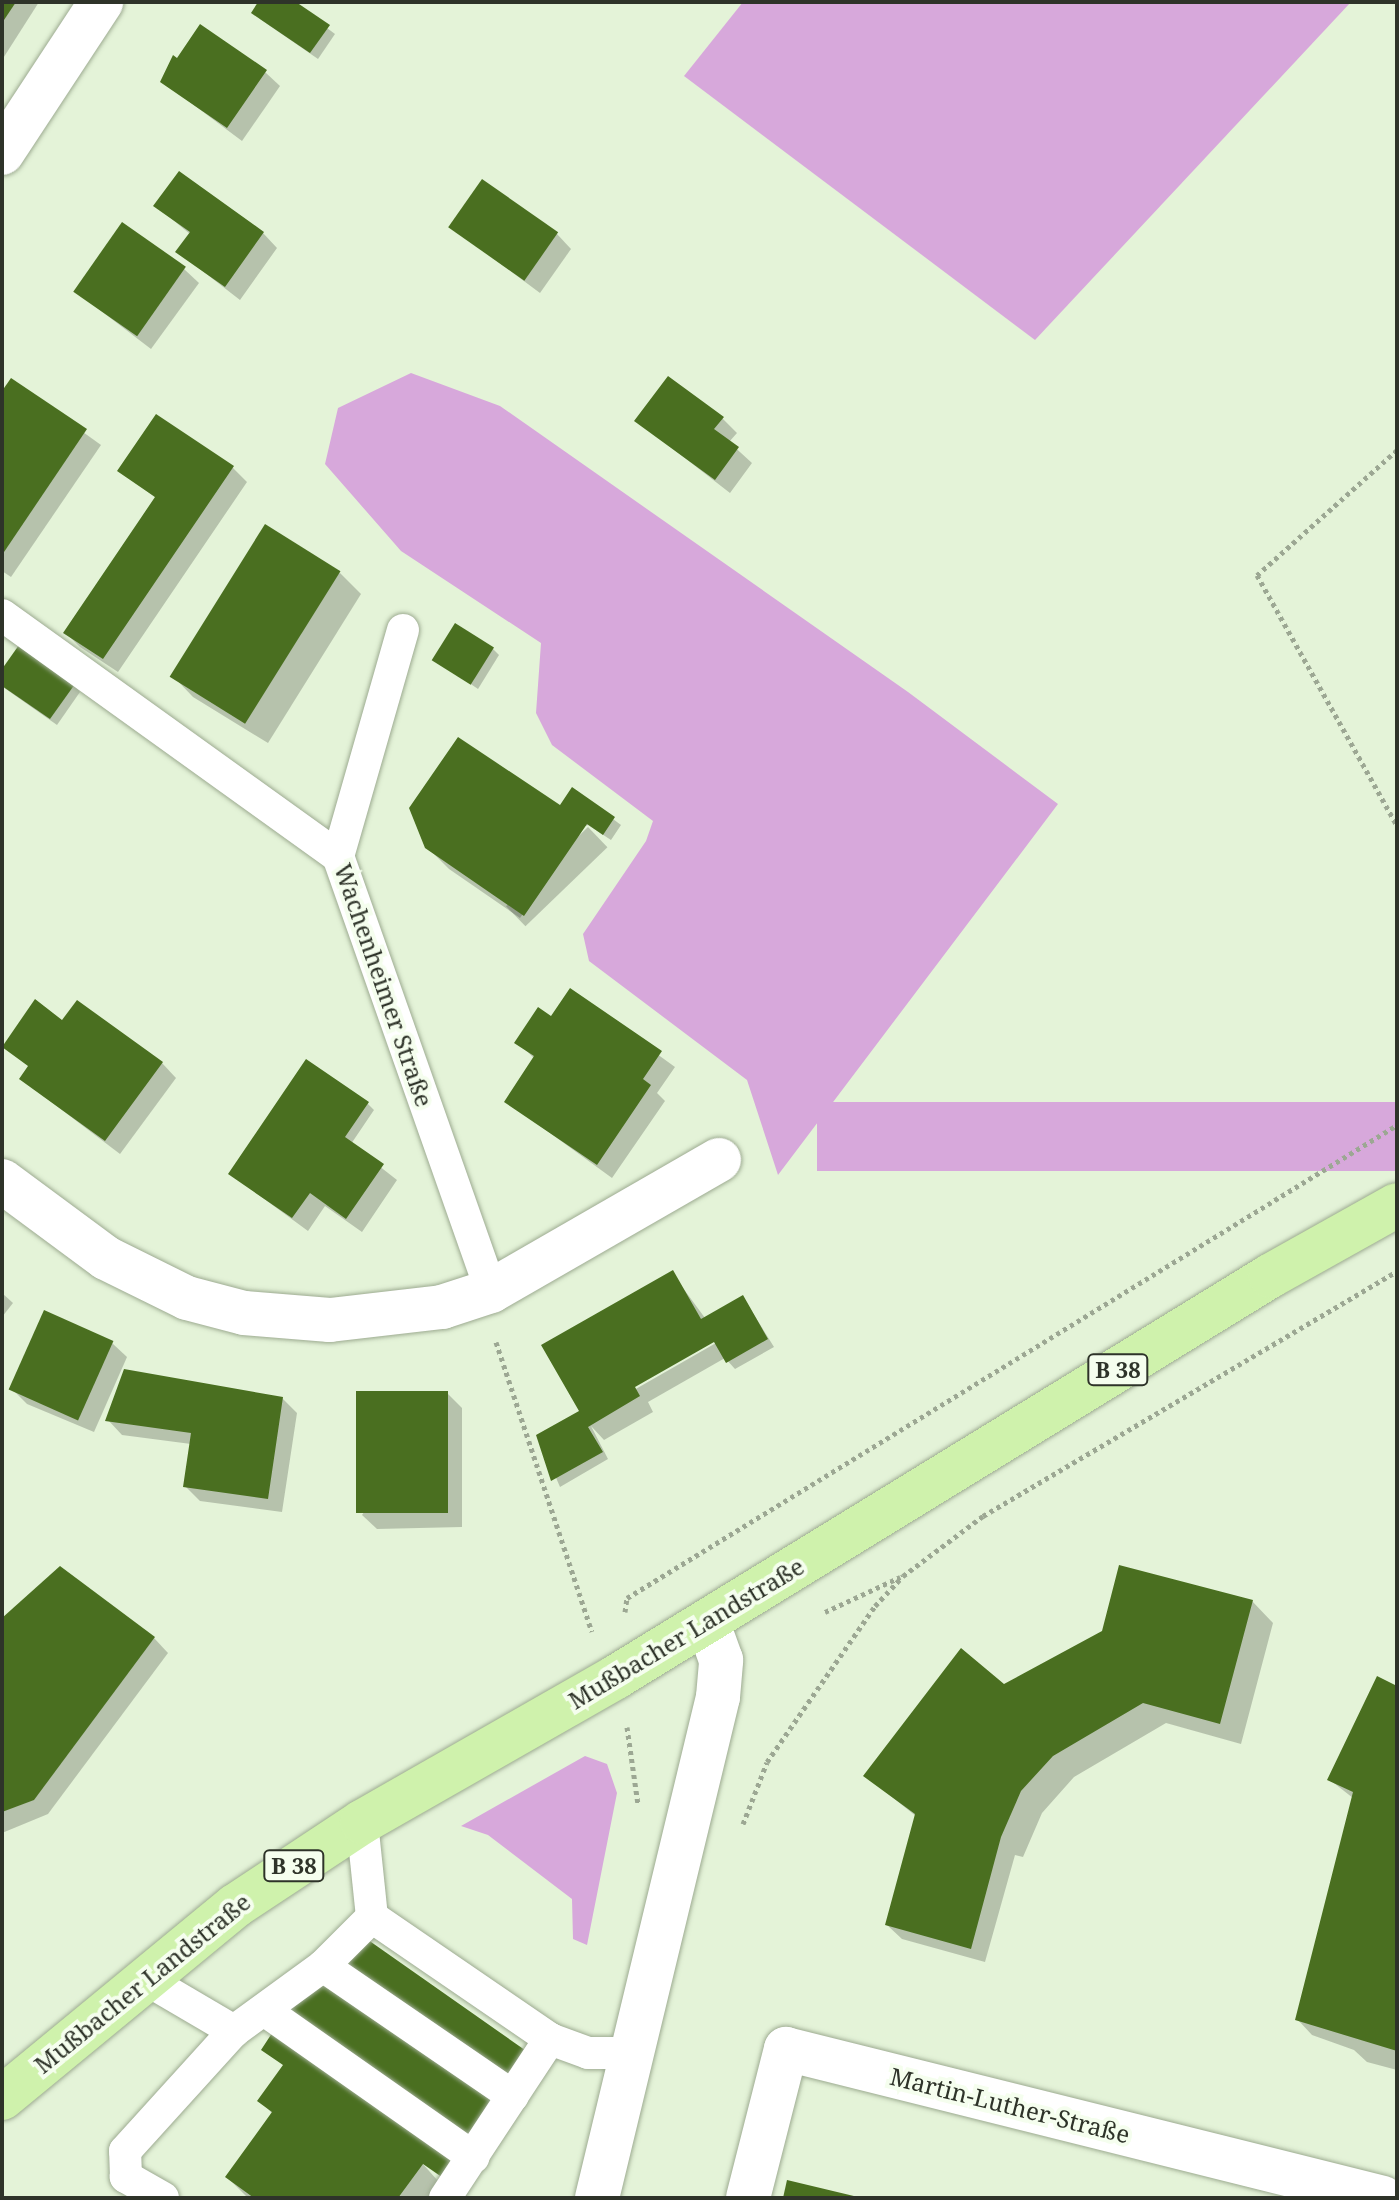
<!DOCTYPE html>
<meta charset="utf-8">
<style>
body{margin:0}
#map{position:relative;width:1399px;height:2200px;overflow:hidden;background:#e4f3d8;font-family:"Noto Serif",serif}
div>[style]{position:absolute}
.green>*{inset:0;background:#d7a8db;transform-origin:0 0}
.shadow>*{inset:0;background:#0003;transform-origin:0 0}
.building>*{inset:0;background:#4a6f20;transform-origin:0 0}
.path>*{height:5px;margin-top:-2.5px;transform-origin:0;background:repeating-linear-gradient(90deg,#9ca793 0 4px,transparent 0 8px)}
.roads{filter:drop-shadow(0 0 2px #9dab91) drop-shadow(0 0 2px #9dab91)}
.service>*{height:32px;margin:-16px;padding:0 16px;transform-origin:16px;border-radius:16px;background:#fff}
.minor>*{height:44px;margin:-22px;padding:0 22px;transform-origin:22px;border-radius:22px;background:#fff}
.tertiary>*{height:44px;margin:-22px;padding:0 22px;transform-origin:22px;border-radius:22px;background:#fff}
.primary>*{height:44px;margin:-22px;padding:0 22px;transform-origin:22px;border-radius:22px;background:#cff2ac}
span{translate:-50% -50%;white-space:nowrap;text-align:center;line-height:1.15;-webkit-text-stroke:8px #f5feee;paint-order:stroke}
.shield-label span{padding:2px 6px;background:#f5feee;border:2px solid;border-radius:6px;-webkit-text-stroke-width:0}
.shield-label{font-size:22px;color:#2e3329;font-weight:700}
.street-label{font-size:24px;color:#2e3329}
.frame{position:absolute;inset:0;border:4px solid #2e3329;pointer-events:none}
</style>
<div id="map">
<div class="green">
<div style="clip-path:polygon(743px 2px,1351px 2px,1035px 340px,684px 76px)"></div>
<div style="clip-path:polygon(411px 373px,500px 406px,908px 692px,1058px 804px,778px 1175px,747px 1080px,589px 961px,583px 934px,646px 841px,653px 821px,552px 745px,536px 713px,541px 643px,401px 551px,325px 464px,338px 408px)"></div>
<div style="left:1397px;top:1102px;width:69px;height:580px;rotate:90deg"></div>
<div style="clip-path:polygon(585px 1756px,607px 1764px,617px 1793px,587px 1945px,573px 1939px,572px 1899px,488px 1835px,461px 1826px)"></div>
</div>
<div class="shadow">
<div style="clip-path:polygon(2px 2px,39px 2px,2px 60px)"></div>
<div style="clip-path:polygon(261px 2px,292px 2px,335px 34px,318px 59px,260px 19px)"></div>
<div style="clip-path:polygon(265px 72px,280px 86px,242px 141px,163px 82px)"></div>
<div style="clip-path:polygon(156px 206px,263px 233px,277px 248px,240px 300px,178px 252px,190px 234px)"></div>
<div style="clip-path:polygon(451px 227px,557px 234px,571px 249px,540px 293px)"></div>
<div style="clip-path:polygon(184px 269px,199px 283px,151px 349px,75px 291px)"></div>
<div style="clip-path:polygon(12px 381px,101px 445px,11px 577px,2px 571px,2px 395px)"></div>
<div style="clip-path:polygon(722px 418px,737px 433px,729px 442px,752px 463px,730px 493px,637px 421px)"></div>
<div style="clip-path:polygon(233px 468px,247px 482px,118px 672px,80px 647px,65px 632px,156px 498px,120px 471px)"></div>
<div style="clip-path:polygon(340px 573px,361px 594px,268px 743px,193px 697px,172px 675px)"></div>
<div style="clip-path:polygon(492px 648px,499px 655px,478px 689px,434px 659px)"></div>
<div style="clip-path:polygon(2px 672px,74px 685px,80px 692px,57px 725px,3px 687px)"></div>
<div style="clip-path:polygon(573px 789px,621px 825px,611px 840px,588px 825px,583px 827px,520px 918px,449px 869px,427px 847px,567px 813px)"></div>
<div style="left:588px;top:827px;width:28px;height:114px;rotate:46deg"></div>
<div style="clip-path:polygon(570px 991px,675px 1067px,657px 1093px,665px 1101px,612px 1178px,506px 1101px,535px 1059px,517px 1042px,551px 1019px)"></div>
<div style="clip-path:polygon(62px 1023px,162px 1063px,176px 1078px,120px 1154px,21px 1079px)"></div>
<div style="clip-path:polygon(367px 1103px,374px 1110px,351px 1144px,397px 1180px,362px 1232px,325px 1206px,308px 1231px,230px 1174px)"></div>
<div style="clip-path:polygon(evenodd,672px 1273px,705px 1318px,743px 1297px,774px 1347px,735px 1369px,725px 1358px,648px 1402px,653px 1412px,604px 1440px,591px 1426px,608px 1459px,560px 1487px,538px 1436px,582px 1411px,672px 1273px,716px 1338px,716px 1343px,627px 1394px,625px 1390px,716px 1338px)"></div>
<div style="clip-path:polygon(2px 1293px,13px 1303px,2px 1317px)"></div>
<div style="clip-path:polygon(112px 1343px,127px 1357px,94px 1432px,27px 1404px,12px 1389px)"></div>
<div style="clip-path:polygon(447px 1393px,462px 1408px,462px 1527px,377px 1529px,362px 1515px)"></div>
<div style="clip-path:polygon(282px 1398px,297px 1413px,282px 1512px,200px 1501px,185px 1486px,191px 1444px,122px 1435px,108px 1420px)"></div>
<div style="clip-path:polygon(1252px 1601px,1273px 1623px,1241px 1744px,1166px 1723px,1074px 1777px,1042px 1813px,1023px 1857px,1015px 1855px,985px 1962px,902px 1939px,887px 1925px,917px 1817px,866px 1776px,1004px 1686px)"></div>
<div style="clip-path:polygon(2px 1621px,154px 1638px,168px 1653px,48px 1814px,2px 1833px)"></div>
<div style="clip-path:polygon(1397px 1688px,1397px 2070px,1367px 2062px,1354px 2050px,1312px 2035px,1298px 2020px,1353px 1798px,1330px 1780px)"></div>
<div style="clip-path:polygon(260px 2101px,421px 2162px,448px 2192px,444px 2198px,248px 2198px,227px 2177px,273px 2114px)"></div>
</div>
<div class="building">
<div style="clip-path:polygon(2px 2px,16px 2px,2px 23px)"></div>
<div style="clip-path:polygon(258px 2px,296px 2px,330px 25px,310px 53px,251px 13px)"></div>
<div style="clip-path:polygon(200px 24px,267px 70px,227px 128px,160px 82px,173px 55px,177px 58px)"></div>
<div style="clip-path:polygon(179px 171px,264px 232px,225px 287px,175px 252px,190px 232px,153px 206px)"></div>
<div style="left:482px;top:179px;width:93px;height:59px;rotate:35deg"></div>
<div style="left:122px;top:222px;width:78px;height:85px;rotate:35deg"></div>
<div style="clip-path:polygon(668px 376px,724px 417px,714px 429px,739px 447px,715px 480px,634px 421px)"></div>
<div style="clip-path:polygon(11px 378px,87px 429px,2px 555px,2px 391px)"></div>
<div style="clip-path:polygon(156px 414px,234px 466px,103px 659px,63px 633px,155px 497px,117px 471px)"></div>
<div style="left:265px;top:524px;width:89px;height:180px;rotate:32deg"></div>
<div style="left:455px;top:623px;width:46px;height:44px;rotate:32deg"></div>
<div style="clip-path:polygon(19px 645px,75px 684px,50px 719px,2px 686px,2px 669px)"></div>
<div style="clip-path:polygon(458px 737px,560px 805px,572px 787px,615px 817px,603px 835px,587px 824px,524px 916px,425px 848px,409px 808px)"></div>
<div style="clip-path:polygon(570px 988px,662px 1051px,643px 1079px,651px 1085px,597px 1165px,504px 1102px,534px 1056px,514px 1043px,538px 1007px,551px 1016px)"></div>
<div style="clip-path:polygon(35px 999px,62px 1020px,77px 1000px,163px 1062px,105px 1141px,19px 1079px,28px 1066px,2px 1047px)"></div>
<div style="clip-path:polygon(306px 1059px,369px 1102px,345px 1137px,384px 1164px,346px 1219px,310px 1193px,292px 1218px,228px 1174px)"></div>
<div style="clip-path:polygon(673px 1270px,701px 1319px,743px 1295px,768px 1339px,726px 1363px,714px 1342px,635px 1387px,640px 1396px,588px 1427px,603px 1452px,551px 1481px,536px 1435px,579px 1411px,541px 1345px)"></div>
<div style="left:44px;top:1310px;width:76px;height:87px;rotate:24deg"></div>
<div style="clip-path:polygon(124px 1369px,283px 1397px,268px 1499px,183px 1487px,191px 1433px,105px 1421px)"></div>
<div style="left:448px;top:1391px;width:122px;height:92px;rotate:90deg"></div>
<div style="clip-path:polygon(1119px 1565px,1253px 1600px,1220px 1724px,1143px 1703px,1053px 1756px,1021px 1791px,1001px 1837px,971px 1949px,885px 1925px,915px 1814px,863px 1776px,961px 1648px,1004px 1684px,1102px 1631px)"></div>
<div style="clip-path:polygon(60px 1566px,155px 1637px,34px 1800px,2px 1812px,2px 1618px)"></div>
<div style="clip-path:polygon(1377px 1676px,1397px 1686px,1397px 2051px,1295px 2020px,1353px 1792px,1327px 1780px)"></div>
<div style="clip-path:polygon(344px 1923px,532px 2055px,446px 2180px,423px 2164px,398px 2198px,254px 2198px,225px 2177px,272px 2112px,257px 2101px,283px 2065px,261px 2050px)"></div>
<div style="clip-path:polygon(787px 2180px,858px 2197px,858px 2198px,783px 2198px)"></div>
</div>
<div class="path">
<div style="left:1397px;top:450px;width:188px;rotate:138.2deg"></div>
<div style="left:1257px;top:575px;width:287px;rotate:60.8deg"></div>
<div style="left:496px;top:1342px;width:305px;rotate:71.7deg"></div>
<div style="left:625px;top:1612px;width:14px;rotate:-82deg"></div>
<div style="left:627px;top:1598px;width:904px;rotate:-31.56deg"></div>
<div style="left:825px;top:1612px;width:83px;rotate:-25deg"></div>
<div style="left:627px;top:1727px;width:78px;rotate:81.9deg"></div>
<div style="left:743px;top:1824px;width:66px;rotate:-68.8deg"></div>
<div style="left:767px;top:1762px;width:190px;rotate:-55.3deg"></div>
<div style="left:875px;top:1606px;width:41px;rotate:-47deg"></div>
<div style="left:903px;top:1576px;width:100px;rotate:-36.9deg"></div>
<div style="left:983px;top:1516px;width:481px;rotate:-30.6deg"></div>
</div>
<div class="roads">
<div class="service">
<div style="left:2px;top:615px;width:413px;rotate:35.7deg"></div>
<div style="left:403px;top:630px;width:235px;rotate:106deg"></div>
<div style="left:338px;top:856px;width:461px;rotate:70.6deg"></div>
<div style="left:362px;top:1822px;width:96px;rotate:84deg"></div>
<div style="left:372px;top:1917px;width:216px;rotate:34.4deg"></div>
<div style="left:550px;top:2039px;width:40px;rotate:20.2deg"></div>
<div style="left:588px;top:2053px;width:47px"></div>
<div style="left:323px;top:1966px;width:230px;rotate:34.4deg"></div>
<div style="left:142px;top:1977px;width:107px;rotate:30.4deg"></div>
<div style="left:264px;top:2010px;width:256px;rotate:35.1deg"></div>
<div style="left:163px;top:2198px;width:43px;rotate:-150.4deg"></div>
<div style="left:126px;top:2177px;width:26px;rotate:-92deg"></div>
<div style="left:125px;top:2151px;width:162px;rotate:-47.8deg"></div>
<div style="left:234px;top:2031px;width:110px;rotate:-36.1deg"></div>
<div style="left:323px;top:1966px;width:69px;rotate:-45deg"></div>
<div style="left:445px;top:2198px;width:191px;rotate:-56.6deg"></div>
</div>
<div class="minor">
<div style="left:2px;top:153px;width:181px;rotate:-56.7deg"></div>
<div style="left:2px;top:1181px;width:129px;rotate:36.5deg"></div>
<div style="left:106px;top:1258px;width:90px;rotate:26.3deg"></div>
<div style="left:187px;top:1298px;width:59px;rotate:14.7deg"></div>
<div style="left:244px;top:1313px;width:86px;rotate:4.7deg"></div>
<div style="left:330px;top:1320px;width:113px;rotate:-6.6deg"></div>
<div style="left:442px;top:1307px;width:52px;rotate:-18.1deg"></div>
<div style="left:491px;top:1291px;width:263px;rotate:-29.9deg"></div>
<div style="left:748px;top:2198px;width:154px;rotate:-75.7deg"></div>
<div style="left:786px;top:2049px;width:615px;rotate:14.01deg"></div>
</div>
<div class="tertiary">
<div style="left:597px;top:2198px;width:515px;rotate:-76.42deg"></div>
<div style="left:718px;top:1697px;width:37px;rotate:-85deg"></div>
<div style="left:721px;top:1660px;width:41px;rotate:-109.7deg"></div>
</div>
<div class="primary">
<div style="left:2px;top:2098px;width:302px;rotate:-39.5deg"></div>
<div style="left:235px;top:1906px;width:152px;rotate:-33.5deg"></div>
<div style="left:362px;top:1822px;width:292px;rotate:-29.7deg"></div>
<div style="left:616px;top:1677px;width:767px;rotate:-31.51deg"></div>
<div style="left:1270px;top:1276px;width:145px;rotate:-29.2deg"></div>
</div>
</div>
<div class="shield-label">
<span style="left:1118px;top:1370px">B 38</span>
<span style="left:294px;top:1866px">B 38</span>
</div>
<div class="street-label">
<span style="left:384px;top:985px;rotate:71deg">Wachenheimer Straße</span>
<span style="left:686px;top:1633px;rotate:-31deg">Mußbacher Landstraße</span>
<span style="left:142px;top:1983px;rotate:-39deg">Mußbacher Landstraße</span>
<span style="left:1010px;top:2105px;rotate:14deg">Martin-Luther-Straße</span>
</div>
<div class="frame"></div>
</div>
